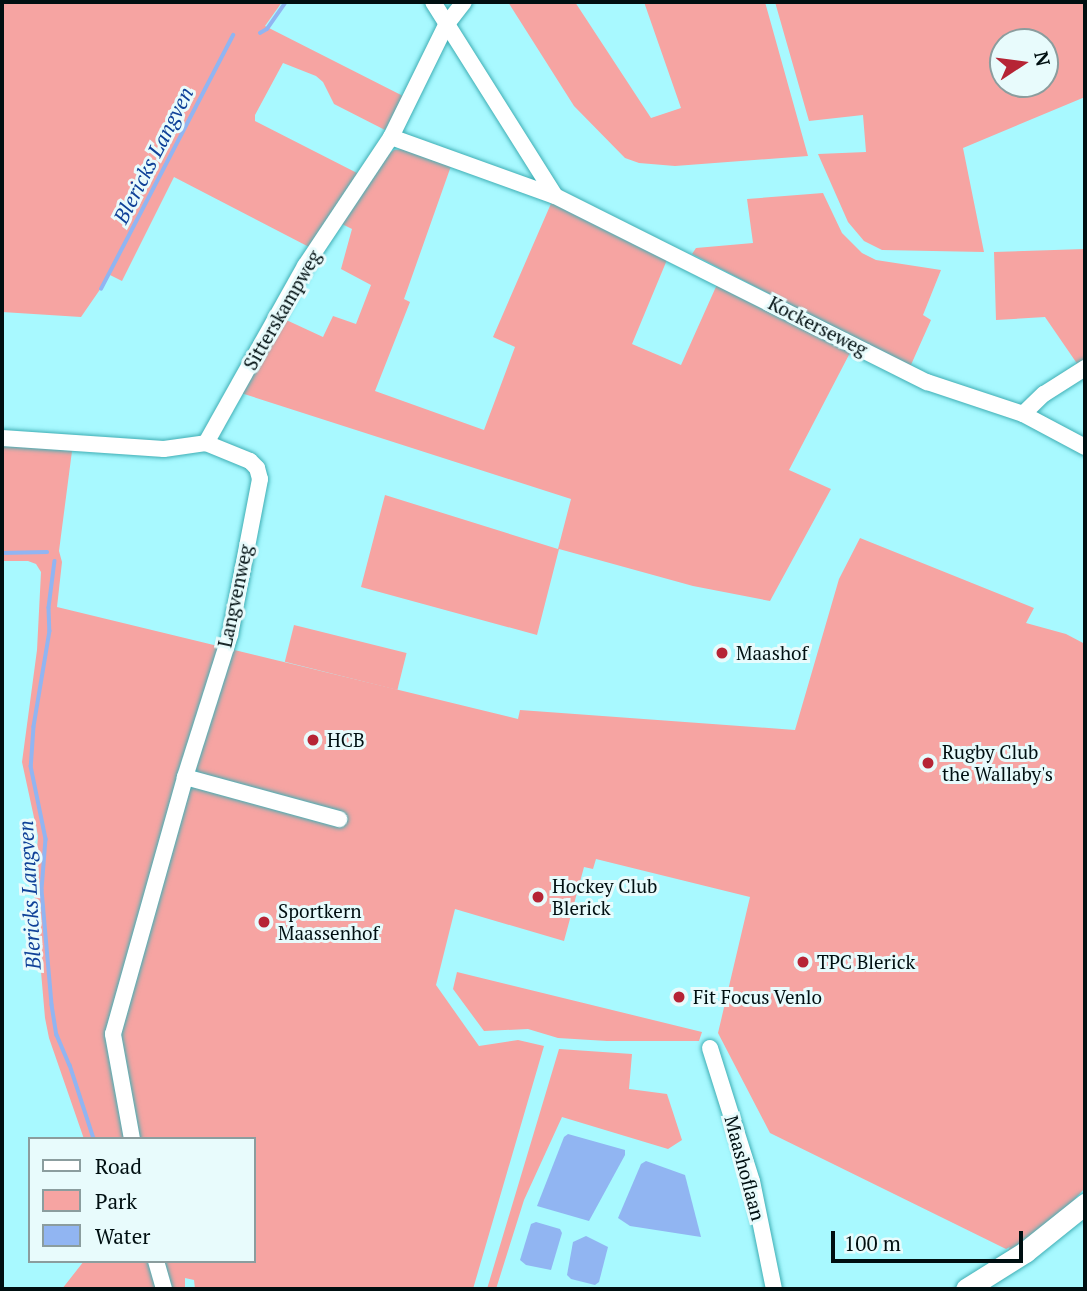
<!DOCTYPE html>
<style>
body{margin:0}
#map{position:relative;width:1087px;height:1291px;overflow:hidden;background:#a8f9ff;font-family:"PT Serif",serif}
div>[style]{position:absolute}
.green>*{inset:0;background:#f6a4a2;transform-origin:0 0}
.water>*{inset:0;background:#91b5f2}
.stream>*{height:3.5px;margin:-1.75px;padding:0 1.75px;transform-origin:1.75px;border-radius:1.75px;background:#91b5f2}
.roads{filter:drop-shadow(0 0 2px #3faeb5) drop-shadow(0 0 2px #3faeb5)}
.street>*{height:16px;margin:-8px;padding:0 8px;transform-origin:8px;border-radius:8px;background:#fff}
.secondary>*{height:21px;margin:-10.5px;padding:0 10.5px;transform-origin:10.5px;border-radius:10.5px;background:#fff}
.dots>*{width:19px;height:19px;translate:-50% -50%;box-sizing:border-box;border:4px solid #e8fbfc;border-radius:50%}
span{translate:-50% -50%;white-space:nowrap;text-align:center;line-height:1.15;-webkit-text-stroke:6px #e8fbfc;paint-order:stroke}
.street-label{font-size:19px;color:#000f11}
.poi-label{font-size:19px;color:#000f11}
.left{translate:0 -50%;text-align:left}
.water-label{font-size:21px;color:#0f4198;font-style:italic}
.frame{position:absolute;inset:0;border:4px solid #000f11;pointer-events:none}
.legend{position:absolute;left:28px;top:1137px;width:228px;height:126px;box-sizing:border-box;background:#e8fbfc;border:2px solid #8b9d9e;margin:0;padding:9px 12px;list-style:none;font-size:21px;color:#000f11}
.legend li{display:flex;align-items:center;gap:14px;height:35px}
.legend b{width:35px;border:2px solid #8b9d9e}
.north{position:absolute;left:989px;top:28px;width:70px;height:70px;box-sizing:border-box;background:#e8fbfc;border:2px solid #8b9d9e;border-radius:50%;rotate:77deg;font-size:19px;font-weight:700;line-height:28px;text-align:center;color:#000f11}
.north::after{content:'';display:block;margin:auto;width:24px;height:32px;background:#b62435;clip-path:polygon(50% 0,100% 100%,50% 72%,0 100%)}
.scale{position:absolute;left:831px;top:1231px;width:192px;height:32px;box-sizing:border-box;border:4px solid #000f11;border-top:0;padding-left:9px;font-size:21px;line-height:24px;white-space:nowrap;color:#000f11;-webkit-text-stroke:5px #e8fbfc;paint-order:stroke}
</style>
<div id="map">
<div class="green">
<div style="clip-path:polygon(2px 2px,282px 2px,265px 26px,405px 97px,385px 130px,334px 104px,323px 82px,316px 76px,283px 63px,255px 115px,255px 121px,359px 174px,311px 248px,174px 177px,122px 281px,110px 275px,81px 317px,2px 312px)"></div>
<div style="clip-path:polygon(508px 2px,575px 2px,651px 118px,681px 108px,644px 2px,765px 2px,808px 156px,675px 166px,639px 163px,625px 158px,574px 106px)"></div>
<div style="clip-path:polygon(evenodd,775px 2px,1085px 2px,1085px 97px,963px 148px,984px 252px,882px 250px,864px 241px,848px 222px,818px 154px,866px 152px,863px 115px,809px 121px,775px 2px,1003px 42px,1045px 42px,1045px 84px,1003px 84px,1003px 42px)"></div>
<div style="clip-path:polygon(403px 149px,451px 166px,404px 299px,410px 302px,375px 391px,484px 430px,515px 347px,493px 337px,553px 199px,669px 255px,632px 344px,681px 365px,719px 280px,852px 349px,789px 470px,831px 489px,770px 601px,693px 586px,559px 549px,537px 635px,361px 587px,385px 495px,558px 549px,571px 499px,241px 393px,282px 318px,323px 337px,333px 316px,356px 324px,371px 285px,341px 269px,352px 229px,340px 223px,380px 161px,394px 150px)"></div>
<div style="clip-path:polygon(823px 193px,842px 233px,862px 253px,876px 260px,941px 270px,923px 315px,931px 320px,910px 367px,692px 254px,696px 248px,753px 243px,747px 199px)"></div>
<div style="clip-path:polygon(1085px 249px,1085px 360px,1078px 365px,1045px 317px,996px 320px,994px 252px)"></div>
<div style="clip-path:polygon(2px 443px,72px 451px,59px 551px,62px 562px,57px 607px,518px 719px,520px 710px,795px 730px,839px 579px,860px 538px,1034px 608px,1026px 623px,1066px 634px,1085px 644px,1085px 1188px,1061px 1214px,1007px 1252px,1010px 1247px,1006px 1249px,770px 1133px,718px 1033px,750px 897px,596px 859px,593px 869px,584px 867px,564px 941px,455px 909px,436px 985px,479px 1046px,518px 1040px,544px 1046px,473px 1289px,195px 1289px,194px 1280px,185px 1278px,185px 1289px,62px 1289px,84px 1261px,254px 1261px,254px 1139px,84px 1139px,49px 1038px,45px 1018px,34px 891px,38px 836px,22px 762px,37px 650px,41px 572px,36px 564px,28px 561px,2px 561px)"></div>
<div style="left:294px;top:625px;width:116px;height:38px;rotate:14deg"></div>
<div style="clip-path:polygon(457px 972px,702px 1032px,699px 1041px,607px 1041px,558px 1038px,528px 1029px,484px 1031px,453px 989px)"></div>
<div style="clip-path:polygon(559px 1049px,632px 1054px,629px 1089px,667px 1094px,682px 1140px,668px 1149px,562px 1117px,524px 1200px,496px 1289px,487px 1289px)"></div>
</div>
<div class="water">
<div style="clip-path:polygon(568px 1134px,625px 1150px,625px 1155px,589px 1221px,537px 1206px,564px 1137px)"></div>
<div style="clip-path:polygon(646px 1161px,685px 1175px,701px 1237px,630px 1226px,618px 1218px,641px 1164px)"></div>
<div style="clip-path:polygon(536px 1222px,560px 1229px,562px 1233px,551px 1270px,526px 1265px,520px 1260px,531px 1224px)"></div>
<div style="clip-path:polygon(586px 1236px,608px 1247px,599px 1282px,595px 1285px,571px 1279px,567px 1275px,573px 1242px)"></div>
</div>
<div class="stream">
<div style="left:260px;top:33px;width:8px;rotate:-30deg"></div>
<div style="left:267px;top:29px;width:33px;rotate:-55deg"></div>
<div style="left:101px;top:289px;width:286px;rotate:-62.5deg"></div>
<div style="left:2px;top:553px;width:45px;rotate:-1.3deg"></div>
<div style="left:55px;top:561px;width:47px;rotate:97.3deg"></div>
<div style="left:49px;top:608px;width:23px;rotate:88deg"></div>
<div style="left:50px;top:631px;width:97px;rotate:99.5deg"></div>
<div style="left:34px;top:727px;width:39px;rotate:94deg"></div>
<div style="left:31px;top:766px;width:75px;rotate:78.4deg"></div>
<div style="left:46px;top:839px;width:51px;rotate:94.5deg"></div>
<div style="left:42px;top:890px;width:115px;rotate:85deg"></div>
<div style="left:52px;top:1005px;width:30px;rotate:81deg"></div>
<div style="left:57px;top:1035px;width:33px;rotate:67deg"></div>
<div style="left:70px;top:1065px;width:78px;rotate:72deg"></div>
</div>
<div class="roads">
<div class="street">
<div style="left:433px;top:2px;width:229px;rotate:57.8deg"></div>
<div style="left:391px;top:137px;width:174px;rotate:19.8deg"></div>
<div style="left:555px;top:196px;width:416px;rotate:26.6deg"></div>
<div style="left:927px;top:382px;width:101px;rotate:18.4deg"></div>
<div style="left:1023px;top:414px;width:70px;rotate:28deg"></div>
<div style="left:1023px;top:414px;width:29px;rotate:-44deg"></div>
<div style="left:1044px;top:394px;width:49px;rotate:-32.4deg"></div>
<div style="left:2px;top:438px;width:162px;rotate:3.9deg"></div>
<div style="left:164px;top:449px;width:42px;rotate:-8.1deg"></div>
<div style="left:206px;top:443px;width:203px;rotate:-60.8deg"></div>
<div style="left:305px;top:266px;width:155px;rotate:-56.3deg"></div>
<div style="left:391px;top:137px;width:125px;rotate:-63.8deg"></div>
<div style="left:446px;top:25px;width:29px;rotate:-52deg"></div>
<div style="left:185px;top:777px;width:160px;rotate:15.3deg"></div>
<div style="left:710px;top:1048px;width:139px;rotate:72.5deg"></div>
<div style="left:752px;top:1181px;width:110px;rotate:78.5deg"></div>
<div style="left:132px;top:1139px;width:107px;rotate:-100.3deg"></div>
<div style="left:113px;top:1034px;width:267px;rotate:-74.3deg"></div>
<div style="left:185px;top:777px;width:149px;rotate:-72.4deg"></div>
<div style="left:230px;top:635px;width:159px;rotate:-79.1deg"></div>
<div style="left:260px;top:479px;width:11px;rotate:-105deg"></div>
<div style="left:257px;top:468px;width:10px;rotate:-135deg"></div>
<div style="left:250px;top:461px;width:48px;rotate:-157.8deg"></div>
<div style="left:156px;top:1261px;width:29px;rotate:74deg"></div>
</div>
<div class="secondary">
<div style="left:966px;top:1289px;width:70px;rotate:-32.1deg"></div>
<div style="left:1025px;top:1252px;width:77px;rotate:-38.7deg"></div>
</div>
</div>
<div class="dots">
<div style="left:722px;top:653px;background:#b62435"></div>
<div style="left:313px;top:740px;background:#b62435"></div>
<div style="left:928px;top:763px;background:#b62435"></div>
<div style="left:538px;top:897px;background:#b62435"></div>
<div style="left:264px;top:922px;background:#b62435"></div>
<div style="left:803px;top:962px;background:#b62435"></div>
<div style="left:679px;top:997px;background:#b62435"></div>
</div>
<div class="street-label">
<span style="left:282px;top:310px;rotate:-60deg">Sitterskampweg</span>
<span style="left:818px;top:326px;rotate:27deg">Kockerseweg</span>
<span style="left:235px;top:596px;rotate:-78deg">Langvenweg</span>
<span style="left:745px;top:1168px;rotate:75deg">Maashoflaan</span>
</div>
<div class="poi-label">
<span class="left" style="left:736px;top:653px">Maashof</span>
<span class="left" style="left:327px;top:740px">HCB</span>
<span class="left" style="left:942px;top:763px">Rugby Club<br>the Wallaby's</span>
<span class="left" style="left:552px;top:897px">Hockey Club<br>Blerick</span>
<span class="left" style="left:278px;top:922px">Sportkern<br>Maassenhof</span>
<span class="left" style="left:817px;top:962px">TPC Blerick</span>
<span class="left" style="left:693px;top:997px">Fit Focus Venlo</span>
</div>
<div class="water-label">
<span style="left:153px;top:155px;rotate:-63deg">Blericks Langven</span>
<span style="left:29px;top:895px;rotate:-93deg">Blericks Langven</span>
</div>
<div class="frame"></div>
<ul class="legend">
<li><b style="height:9px;background:#fff"></b>Road</li>
<li><b style="height:19px;background:#f6a4a2"></b>Park</li>
<li><b style="height:19px;background:#91b5f2"></b>Water</li>
</ul>
<div class="north">N</div>
<div class="scale">100 m</div>
</div>
